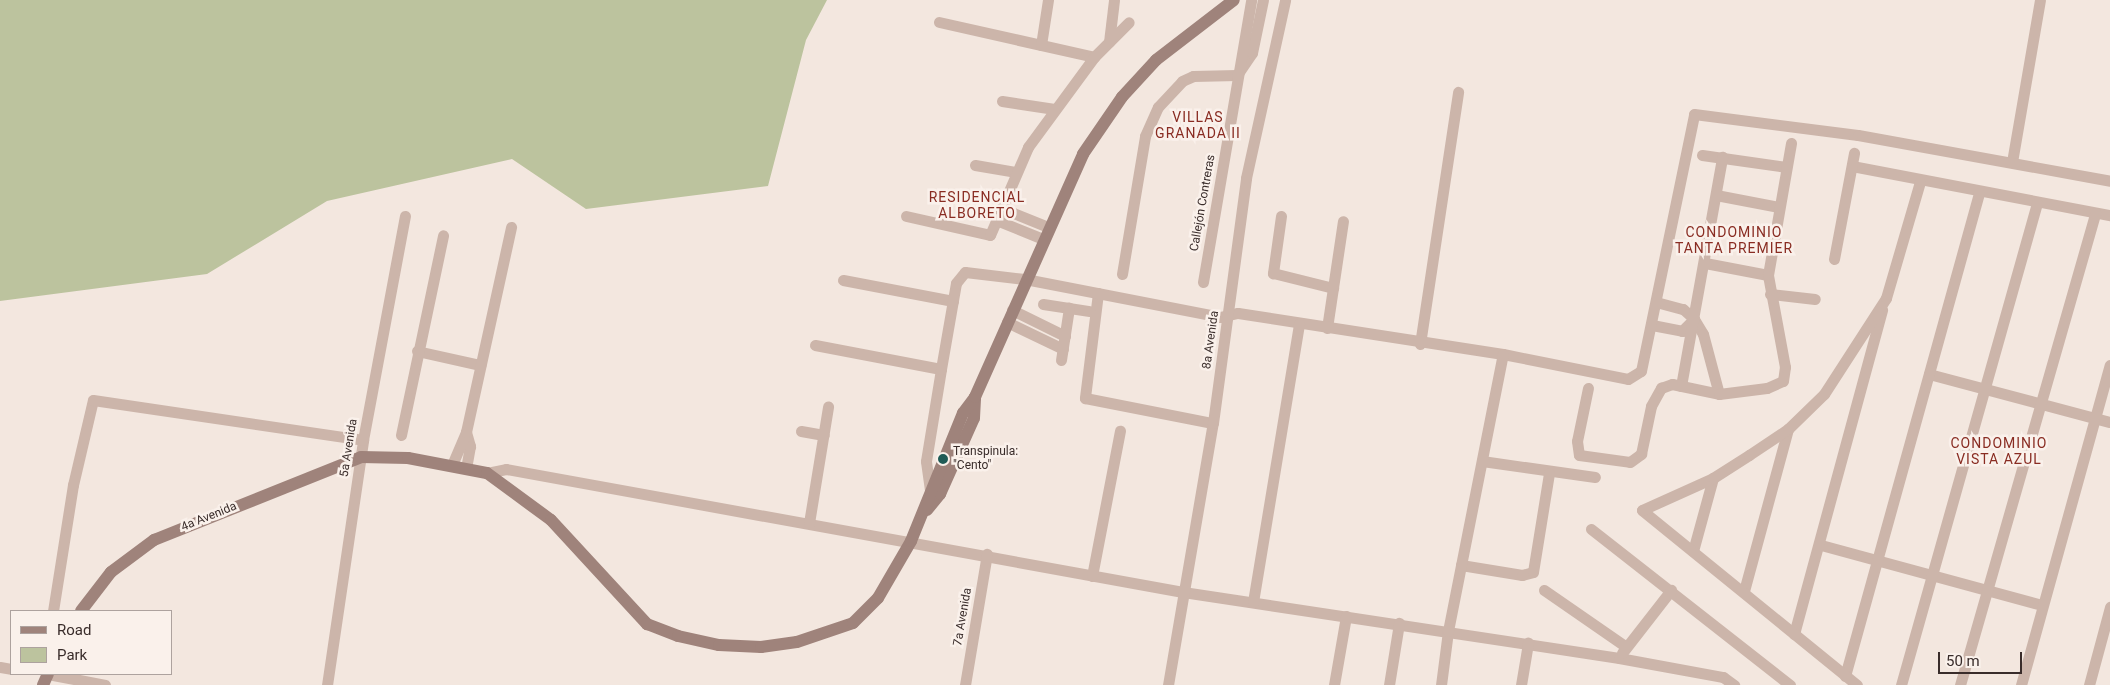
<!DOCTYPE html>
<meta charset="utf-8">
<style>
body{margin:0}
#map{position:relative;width:2110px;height:685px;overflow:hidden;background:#f3e7df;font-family:Roboto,sans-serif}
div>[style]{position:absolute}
.green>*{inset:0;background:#bcc39e}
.street>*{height:11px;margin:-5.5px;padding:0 5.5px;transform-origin:5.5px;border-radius:5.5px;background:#ccb5aa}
.secondary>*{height:12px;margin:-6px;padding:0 6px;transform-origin:6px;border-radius:6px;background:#9f837b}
.dots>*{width:14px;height:14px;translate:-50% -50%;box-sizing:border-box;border:2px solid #faf1eb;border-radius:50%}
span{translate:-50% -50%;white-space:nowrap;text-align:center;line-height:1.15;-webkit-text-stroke:5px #faf1eb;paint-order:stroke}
.street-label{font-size:12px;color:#392c2a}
.poi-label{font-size:12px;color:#392c2a}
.left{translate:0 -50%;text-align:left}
.neighbourhood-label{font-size:14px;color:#892c22;letter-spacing:1px}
.legend{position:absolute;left:10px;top:610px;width:162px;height:65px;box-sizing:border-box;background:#faf1eb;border:1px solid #ada29e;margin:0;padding:6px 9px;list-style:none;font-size:15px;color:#392c2a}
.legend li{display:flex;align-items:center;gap:10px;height:25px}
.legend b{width:25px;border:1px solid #ada29e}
.scale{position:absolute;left:1938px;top:652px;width:84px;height:22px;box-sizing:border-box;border:2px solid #392c2a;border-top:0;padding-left:6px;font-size:15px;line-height:18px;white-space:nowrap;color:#392c2a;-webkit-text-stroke:4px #faf1eb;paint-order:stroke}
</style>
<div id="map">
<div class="green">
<div style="clip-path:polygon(0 0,827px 0,806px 40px,768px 186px,586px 209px,512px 159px,327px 201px,207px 274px,0 301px)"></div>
</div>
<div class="street">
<div style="left:939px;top:22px;width:159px;rotate:12.7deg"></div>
<div style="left:1109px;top:42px;width:42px;rotate:-83.2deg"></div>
<div style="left:1041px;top:45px;width:46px;rotate:-81.2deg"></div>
<div style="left:1002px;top:101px;width:53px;rotate:8.7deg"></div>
<div style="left:1702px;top:155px;width:85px;rotate:8.1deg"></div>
<div style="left:2012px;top:162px;width:164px;rotate:-80.2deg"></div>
<div style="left:975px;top:165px;width:42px;rotate:9.7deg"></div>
<div style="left:1852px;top:166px;width:263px;rotate:10.8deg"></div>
<div style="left:1716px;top:195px;width:64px;rotate:10.8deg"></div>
<div style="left:1001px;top:208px;width:51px;rotate:22deg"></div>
<div style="left:906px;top:216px;width:86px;rotate:12.7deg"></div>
<div style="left:990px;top:235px;width:96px;rotate:-66.6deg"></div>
<div style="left:1028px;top:147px;width:112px;rotate:-53.7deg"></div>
<div style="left:1094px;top:57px;width:49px;rotate:-45deg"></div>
<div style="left:1281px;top:216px;width:58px;rotate:98deg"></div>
<div style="left:1273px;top:273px;width:62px;rotate:14deg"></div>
<div style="left:996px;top:220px;width:51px;rotate:22deg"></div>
<div style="left:1834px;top:259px;width:108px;rotate:-79.3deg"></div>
<div style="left:1705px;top:263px;width:64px;rotate:10.8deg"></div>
<div style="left:1122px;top:274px;width:140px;rotate:-80.5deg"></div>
<div style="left:1145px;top:136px;width:32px;rotate:-66deg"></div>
<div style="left:1158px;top:107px;width:35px;rotate:-47deg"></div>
<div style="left:1182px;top:81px;width:12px;rotate:-24deg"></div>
<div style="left:1193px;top:76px;width:44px;rotate:-1.3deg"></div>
<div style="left:1237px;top:75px;width:27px;rotate:-56deg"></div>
<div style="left:1252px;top:53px;width:54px;rotate:-78.3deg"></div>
<div style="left:843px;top:280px;width:112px;rotate:10.8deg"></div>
<div style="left:1203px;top:282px;width:286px;rotate:-80.3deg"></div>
<div style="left:1098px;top:293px;width:106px;rotate:97.1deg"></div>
<div style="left:1085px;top:398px;width:130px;rotate:11.1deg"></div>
<div style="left:1770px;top:294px;width:45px;rotate:6.3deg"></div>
<div style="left:1656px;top:302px;width:28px;rotate:15deg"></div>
<div style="left:1683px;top:309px;width:15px;rotate:42deg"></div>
<div style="left:1694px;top:319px;width:17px;rotate:59deg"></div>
<div style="left:1703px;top:334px;width:62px;rotate:75.1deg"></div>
<div style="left:1043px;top:304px;width:47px;rotate:8.7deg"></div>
<div style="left:1012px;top:310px;width:59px;rotate:26.1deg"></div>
<div style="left:1007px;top:322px;width:62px;rotate:25.7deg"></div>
<div style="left:1652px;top:325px;width:31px;rotate:11deg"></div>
<div style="left:1682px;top:331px;width:17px;rotate:-45deg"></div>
<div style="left:1327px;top:328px;width:108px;rotate:-81.5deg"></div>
<div style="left:1420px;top:344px;width:255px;rotate:-81.4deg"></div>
<div style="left:815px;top:345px;width:128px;rotate:10.8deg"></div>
<div style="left:417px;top:351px;width:65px;rotate:12.5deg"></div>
<div style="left:1061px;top:360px;width:53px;rotate:-81.3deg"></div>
<div style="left:1929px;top:374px;width:187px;rotate:14.9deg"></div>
<div style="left:1681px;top:386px;width:233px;rotate:-79.8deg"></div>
<div style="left:1588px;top:388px;width:54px;rotate:101.7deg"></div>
<div style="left:1577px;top:441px;width:14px;rotate:82deg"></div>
<div style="left:1579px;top:455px;width:51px;rotate:7.8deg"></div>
<div style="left:1630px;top:462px;width:14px;rotate:-36deg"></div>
<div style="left:1641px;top:454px;width:49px;rotate:-78.2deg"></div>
<div style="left:1651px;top:406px;width:21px;rotate:-61deg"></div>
<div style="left:1661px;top:388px;width:12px;rotate:-20deg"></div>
<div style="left:1672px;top:384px;width:48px;rotate:12deg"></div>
<div style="left:1719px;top:394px;width:48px;rotate:-7.1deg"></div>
<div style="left:1767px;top:388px;width:17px;rotate:-24deg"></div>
<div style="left:1783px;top:381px;width:14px;rotate:-82deg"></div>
<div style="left:1785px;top:367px;width:94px;rotate:-100.5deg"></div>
<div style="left:1768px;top:275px;width:134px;rotate:-80.1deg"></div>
<div style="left:801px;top:431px;width:23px;rotate:10deg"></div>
<div style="left:466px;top:432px;width:15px;rotate:74deg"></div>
<div style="left:470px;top:446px;width:22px;rotate:100deg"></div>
<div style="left:401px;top:435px;width:204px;rotate:-78.1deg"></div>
<div style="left:1482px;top:461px;width:114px;rotate:8.1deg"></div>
<div style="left:452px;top:465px;width:36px;rotate:-67deg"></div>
<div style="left:466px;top:432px;width:210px;rotate:-77.6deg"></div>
<div style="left:487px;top:473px;width:19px;rotate:-12deg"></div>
<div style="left:506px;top:469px;width:688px;rotate:10.3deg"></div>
<div style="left:1183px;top:592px;width:441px;rotate:8.6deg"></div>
<div style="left:1619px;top:658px;width:106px;rotate:10.4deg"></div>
<div style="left:1723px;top:677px;width:14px;rotate:36deg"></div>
<div style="left:930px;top:490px;width:29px;rotate:-98deg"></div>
<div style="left:926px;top:461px;width:93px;rotate:-80.7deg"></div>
<div style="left:941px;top:369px;width:87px;rotate:-80.1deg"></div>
<div style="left:956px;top:283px;width:14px;rotate:-51deg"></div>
<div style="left:965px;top:272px;width:60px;rotate:6.7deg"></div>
<div style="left:1025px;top:279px;width:199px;rotate:11deg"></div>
<div style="left:1220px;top:317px;width:18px;rotate:-13deg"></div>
<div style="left:1238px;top:313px;width:268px;rotate:8.8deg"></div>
<div style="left:1503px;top:354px;width:127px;rotate:11.3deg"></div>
<div style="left:1628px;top:379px;width:15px;rotate:-32deg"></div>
<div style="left:1641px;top:371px;width:262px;rotate:-78.3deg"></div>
<div style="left:1694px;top:114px;width:165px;rotate:7.3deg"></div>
<div style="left:1858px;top:135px;width:256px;rotate:10.3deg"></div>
<div style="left:809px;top:523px;width:118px;rotate:-80.7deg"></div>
<div style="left:1591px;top:529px;width:253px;rotate:38.1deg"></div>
<div style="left:1821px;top:545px;width:229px;rotate:15.2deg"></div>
<div style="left:1693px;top:551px;width:76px;rotate:-74.7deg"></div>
<div style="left:1461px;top:565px;width:62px;rotate:9.3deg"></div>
<div style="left:1522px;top:575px;width:11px;rotate:-15deg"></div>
<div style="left:1533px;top:572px;width:100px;rotate:-80.8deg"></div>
<div style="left:1092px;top:576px;width:148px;rotate:-79.1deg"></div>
<div style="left:1544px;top:590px;width:98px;rotate:34.7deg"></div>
<div style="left:1744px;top:591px;width:168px;rotate:-74.8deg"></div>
<div style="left:1253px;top:602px;width:282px;rotate:-80.6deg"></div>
<div style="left:53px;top:611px;width:128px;rotate:-81deg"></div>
<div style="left:73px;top:485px;width:87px;rotate:-76.8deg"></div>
<div style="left:93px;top:400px;width:273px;rotate:8.4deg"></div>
<div style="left:1794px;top:634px;width:336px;rotate:-74.8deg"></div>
<div style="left:1622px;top:653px;width:80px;rotate:-52.1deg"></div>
<div style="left:0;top:667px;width:11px;rotate:10deg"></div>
<div style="left:53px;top:675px;width:53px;rotate:10.9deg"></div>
<div style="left:1845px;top:676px;width:501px;rotate:-74.49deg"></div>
<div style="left:327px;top:685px;width:248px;rotate:-81.6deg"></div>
<div style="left:363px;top:440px;width:228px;rotate:-79.4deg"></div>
<div style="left:965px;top:685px;width:133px;rotate:-80.5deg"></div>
<div style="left:1168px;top:685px;width:266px;rotate:-80.3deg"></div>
<div style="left:1213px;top:423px;width:247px;rotate:-82.3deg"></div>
<div style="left:1246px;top:178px;width:182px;rotate:-77.6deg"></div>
<div style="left:1334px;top:685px;width:70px;rotate:-80.1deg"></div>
<div style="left:1389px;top:685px;width:63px;rotate:-80.8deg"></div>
<div style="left:1441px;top:685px;width:54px;rotate:-82.6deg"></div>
<div style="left:1448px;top:631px;width:282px;rotate:-78.8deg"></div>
<div style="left:1521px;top:685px;width:43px;rotate:-80.5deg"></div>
<div style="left:1857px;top:685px;width:277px;rotate:-140.9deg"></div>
<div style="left:1642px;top:510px;width:78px;rotate:-24.3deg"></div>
<div style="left:1713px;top:478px;width:43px;rotate:-32.6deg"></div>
<div style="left:1749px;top:455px;width:47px;rotate:-33.7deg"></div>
<div style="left:1788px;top:429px;width:50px;rotate:-44.2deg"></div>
<div style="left:1824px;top:394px;width:114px;rotate:-57.1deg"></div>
<div style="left:1886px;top:298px;width:121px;rotate:-73.7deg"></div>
<div style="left:1901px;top:685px;width:501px;rotate:-74.24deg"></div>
<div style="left:1960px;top:685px;width:491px;rotate:-74deg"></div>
<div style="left:2021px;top:685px;width:332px;rotate:-74.5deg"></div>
<div style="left:2089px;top:685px;width:81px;rotate:-74.9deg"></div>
</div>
<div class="secondary">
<div style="left:927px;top:510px;width:21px;rotate:-51deg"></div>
<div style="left:940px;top:494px;width:83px;rotate:-65.9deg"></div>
<div style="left:974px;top:418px;width:21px;rotate:-87deg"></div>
<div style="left:81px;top:611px;width:49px;rotate:-52.4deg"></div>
<div style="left:111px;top:572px;width:54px;rotate:-36.7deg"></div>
<div style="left:154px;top:540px;width:223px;rotate:-21.8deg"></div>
<div style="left:361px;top:457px;width:47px;rotate:1.2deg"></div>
<div style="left:408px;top:458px;width:80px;rotate:10.8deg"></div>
<div style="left:487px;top:473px;width:79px;rotate:36.3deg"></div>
<div style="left:551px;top:520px;width:142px;rotate:47.3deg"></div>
<div style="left:647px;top:624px;width:33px;rotate:21deg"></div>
<div style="left:678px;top:636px;width:42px;rotate:12.4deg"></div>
<div style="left:719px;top:645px;width:42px;rotate:2.7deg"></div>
<div style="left:761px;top:647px;width:36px;rotate:-8deg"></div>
<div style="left:797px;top:642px;width:59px;rotate:-18.7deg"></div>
<div style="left:853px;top:623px;width:35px;rotate:-45deg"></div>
<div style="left:878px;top:598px;width:66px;rotate:-59.9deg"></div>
<div style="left:911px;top:541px;width:138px;rotate:-67.9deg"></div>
<div style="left:963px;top:413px;width:20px;rotate:-53deg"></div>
<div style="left:975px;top:397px;width:266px;rotate:-66deg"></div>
<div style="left:1083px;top:154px;width:69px;rotate:-55.6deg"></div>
<div style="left:1122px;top:97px;width:50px;rotate:-47.4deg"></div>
<div style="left:1156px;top:60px;width:98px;rotate:-37.6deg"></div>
<div style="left:43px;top:685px;width:12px;rotate:-66deg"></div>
</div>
<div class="dots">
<div style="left:943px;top:459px;background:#1f5b56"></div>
</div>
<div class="street-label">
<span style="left:1203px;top:203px;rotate:-80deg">Callejón Contreras</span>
<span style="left:1211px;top:340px;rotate:-82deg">8a Avenida</span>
<span style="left:349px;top:448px;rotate:-81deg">5a Avenida</span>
<span style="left:209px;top:517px;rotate:-22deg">4a Avenida</span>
<span style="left:963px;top:617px;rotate:-80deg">7a Avenida</span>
</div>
<div class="poi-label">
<span class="left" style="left:953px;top:459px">Transpinula:<br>"Cento"</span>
</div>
<div class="neighbourhood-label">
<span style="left:1198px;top:125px">VILLAS<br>GRANADA II</span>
<span style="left:977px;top:205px">RESIDENCIAL<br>ALBORETO</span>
<span style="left:1734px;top:240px">CONDOMINIO<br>TANTA PREMIER</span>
<span style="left:1999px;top:451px">CONDOMINIO<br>VISTA AZUL</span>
</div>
<ul class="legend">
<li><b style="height:6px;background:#9f837b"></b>Road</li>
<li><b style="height:14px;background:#bcc39e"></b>Park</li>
</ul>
<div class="scale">50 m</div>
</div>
